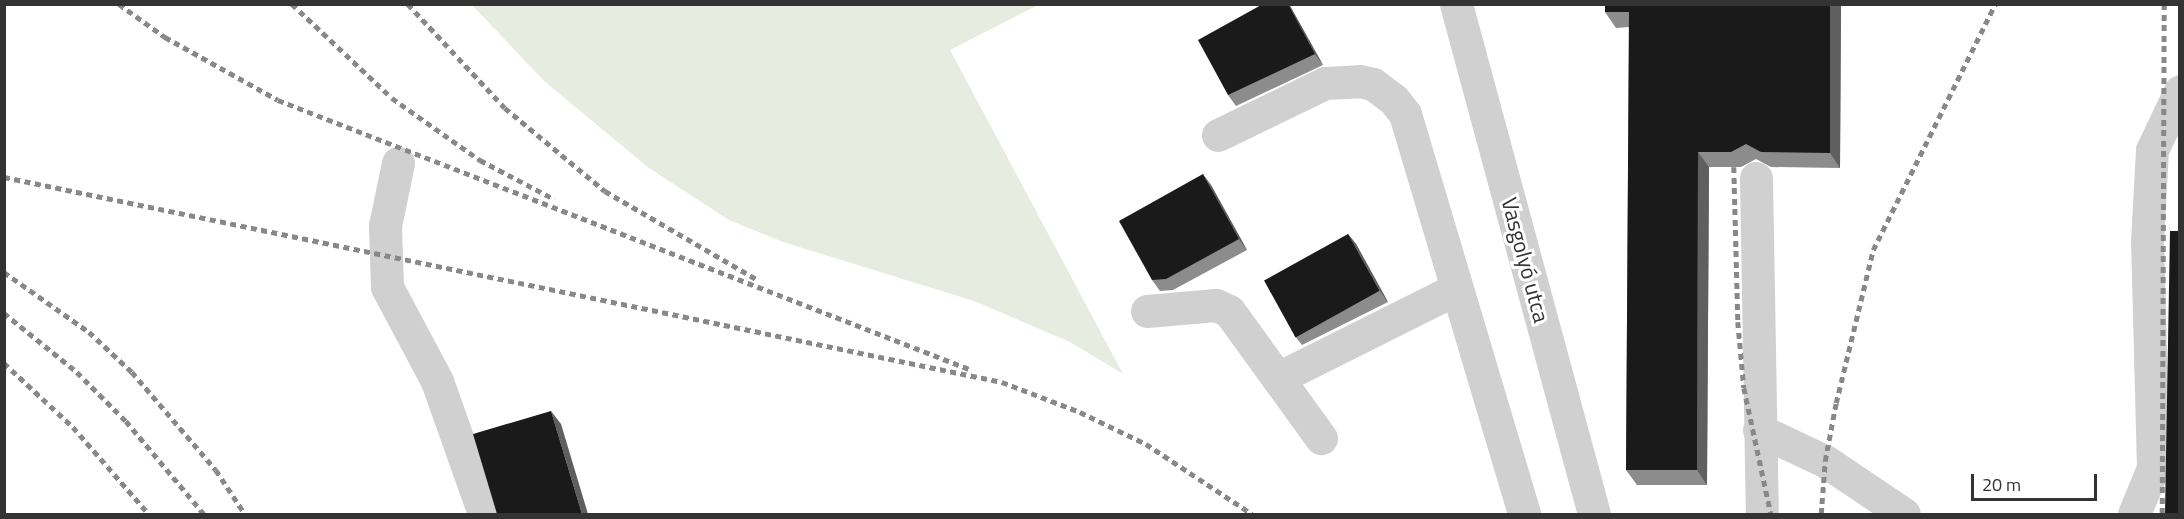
<!DOCTYPE html>
<meta charset="utf-8">
<style>
body{margin:0}
#map{position:relative;width:2184px;height:519px;overflow:hidden;background:#fff;font-family:"Titillium Web",sans-serif}
div>[style]{position:absolute}
.green>*{inset:0;background:#e6ecdf}
.minor>*{height:33px;margin:-16.5px;padding:0 16.5px;transform-origin:16.5px;border-radius:16.5px;background:#d0d0d0}
.rail>*{height:4.5px;margin-top:-2.25px;transform-origin:0;background:repeating-linear-gradient(90deg,#888 0 6px,transparent 0 10.5px)}
.wall>*{inset:0;background:#8c8c8c}
.shaded-wall>*{inset:0;background:#5f5f5f}
.building>*{inset:0;background:#1a1a1a;transform-origin:0 0}
span{translate:-50% -50%;white-space:nowrap;text-align:center;line-height:1.15;-webkit-text-stroke:6px #fff;paint-order:stroke}
.street-label{font-size:22px;color:#333}
.frame{position:absolute;inset:0;border:6px solid #333;pointer-events:none}
.scale{position:absolute;left:1971px;top:474px;width:126px;height:27px;box-sizing:border-box;border:3px solid #333;border-top:0;padding-left:8px;font-size:18px;line-height:21px;white-space:nowrap;color:#333;-webkit-text-stroke:4px #fff;paint-order:stroke}
</style>
<div id="map">
<div class="green">
<div style="clip-path:polygon(472px 5px,1038px 5px,950px 50px,1123px 374px,1070px 342px,974px 301px,783px 242px,729px 220px,649px 168px,544px 81px)"></div>
</div>
<div class="minor">
<div style="left:1456px;top:4px;width:528px;rotate:74.86deg"></div>
<div style="left:1218px;top:135px;width:119px;rotate:-25.9deg"></div>
<div style="left:1325px;top:83px;width:34px;rotate:-3deg"></div>
<div style="left:1359px;top:81px;width:14px;rotate:12deg"></div>
<div style="left:1373px;top:84px;width:26px;rotate:37deg"></div>
<div style="left:1394px;top:100px;width:18px;rotate:52deg"></div>
<div style="left:1405px;top:114px;width:417px;rotate:73.4deg"></div>
<div style="left:398px;top:163px;width:64px;rotate:101.7deg"></div>
<div style="left:385px;top:226px;width:61px;rotate:88.1deg"></div>
<div style="left:387px;top:287px;width:106px;rotate:62deg"></div>
<div style="left:437px;top:381px;width:141px;rotate:70.5deg"></div>
<div style="left:1756px;top:178px;width:336px;rotate:89deg"></div>
<div style="left:1147px;top:311px;width:69px;rotate:-5deg"></div>
<div style="left:1216px;top:305px;width:14px;rotate:25deg"></div>
<div style="left:1229px;top:311px;width:157px;rotate:54.1deg"></div>
<div style="left:1278px;top:378px;width:199px;rotate:-26.6deg"></div>
<div style="left:1759px;top:430px;width:73px;rotate:25.2deg"></div>
<div style="left:1825px;top:461px;width:95px;rotate:33.9deg"></div>
<div style="left:2134px;top:514px;width:50px;rotate:-67.6deg"></div>
<div style="left:2153px;top:468px;width:226px;rotate:-91.5deg"></div>
<div style="left:2147px;top:242px;width:92px;rotate:-86.9deg"></div>
<div style="left:2152px;top:150px;width:65px;rotate:-64.6deg"></div>
</div>
<div class="rail">
<div style="left:119px;top:4px;width:57px;rotate:35.7deg"></div>
<div style="left:165px;top:37px;width:129px;rotate:29.1deg"></div>
<div style="left:278px;top:100px;width:742px;rotate:21.27deg"></div>
<div style="left:292px;top:4px;width:137px;rotate:43.2deg"></div>
<div style="left:392px;top:98px;width:108px;rotate:35.2deg"></div>
<div style="left:480px;top:160px;width:84px;rotate:27.8deg"></div>
<div style="left:408px;top:4px;width:142px;rotate:47deg"></div>
<div style="left:505px;top:108px;width:130px;rotate:39.7deg"></div>
<div style="left:605px;top:191px;width:175px;rotate:30.2deg"></div>
<div style="left:1734px;top:167px;width:155px;rotate:88.5deg"></div>
<div style="left:1738px;top:322px;width:66px;rotate:84.8deg"></div>
<div style="left:1744px;top:388px;width:129px;rotate:77.9deg"></div>
<div style="left:4px;top:177px;width:1019px;rotate:11.61deg"></div>
<div style="left:1002px;top:382px;width:84px;rotate:21deg"></div>
<div style="left:1080px;top:412px;width:73px;rotate:25.9deg"></div>
<div style="left:1146px;top:444px;width:127px;rotate:33.4deg"></div>
<div style="left:4px;top:272px;width:104px;rotate:35.2deg"></div>
<div style="left:89px;top:332px;width:59px;rotate:42.9deg"></div>
<div style="left:132px;top:372px;width:129px;rotate:49.4deg"></div>
<div style="left:216px;top:470px;width:53px;rotate:56.6deg"></div>
<div style="left:4px;top:313px;width:94px;rotate:38.9deg"></div>
<div style="left:77px;top:372px;width:69px;rotate:45deg"></div>
<div style="left:126px;top:421px;width:121px;rotate:50deg"></div>
<div style="left:4px;top:363px;width:94px;rotate:42.8deg"></div>
<div style="left:73px;top:427px;width:116px;rotate:48.9deg"></div>
<div style="left:1821px;top:514px;width:53px;rotate:-85.7deg"></div>
<div style="left:1825px;top:461px;width:59px;rotate:-79.3deg"></div>
<div style="left:1836px;top:403px;width:157px;rotate:-76.4deg"></div>
<div style="left:1873px;top:250px;width:275px;rotate:-63.6deg"></div>
<div style="left:2162px;top:514px;width:510px;rotate:-89.78deg"></div>
</div>
<div class="wall">
<div style="clip-path:polygon(1289px 4px,1323px 65px,1236px 106px,1228px 95px)"></div>
<div style="clip-path:polygon(1605px 4px,1841px 4px,1840px 168px,1771px 167px,1756px 159px,1741px 167px,1709px 167px,1707px 485px,1637px 485px,1626px 470px,1629px 27px,1616px 28px,1605px 12px)"></div>
<div style="clip-path:polygon(1211px 185px,1247px 250px,1173px 290px,1160px 291px,1152px 280px)"></div>
<div style="clip-path:polygon(1348px 234px,1356px 244px,1388px 302px,1302px 345px,1294px 335px)"></div>
</div>
<div class="shaded-wall">
<div style="clip-path:polygon(1288px 4px,1289px 4px,1323px 65px,1315px 54px)"></div>
<div style="clip-path:polygon(1830px 4px,1841px 4px,1840px 168px,1830px 153px)"></div>
<div style="clip-path:polygon(1698px 152px,1709px 167px,1707px 485px,1697px 470px)"></div>
<div style="clip-path:polygon(1203px 174px,1211px 185px,1247px 250px,1239px 239px)"></div>
<div style="clip-path:polygon(1348px 234px,1356px 244px,1388px 302px,1380px 291px)"></div>
<div style="clip-path:polygon(551px 411px,561px 424px,588px 514px,582px 514px)"></div>
</div>
<div class="building">
<div style="clip-path:polygon(1263px 4px,1288px 4px,1315px 54px,1228px 95px,1198px 40px)"></div>
<div style="clip-path:polygon(1605px 4px,1830px 4px,1830px 153px,1761px 152px,1746px 144px,1731px 152px,1698px 152px,1697px 470px,1626px 470px,1629px 12px,1605px 12px)"></div>
<div style="clip-path:polygon(1203px 174px,1239px 239px,1166px 279px,1152px 280px,1119px 221px)"></div>
<div style="clip-path:polygon(2170px 231px,2180px 231px,2180px 514px,2165px 514px)"></div>
<div style="left:1348px;top:234px;width:65px;height:96px;rotate:61deg"></div>
<div style="clip-path:polygon(551px 411px,582px 514px,497px 514px,473px 434px)"></div>
</div>
<div class="street-label">
<span style="left:1525px;top:260px;rotate:75deg">Vasgolyó utca</span>
</div>
<div class="frame"></div>
<div class="scale">20 m</div>
</div>
